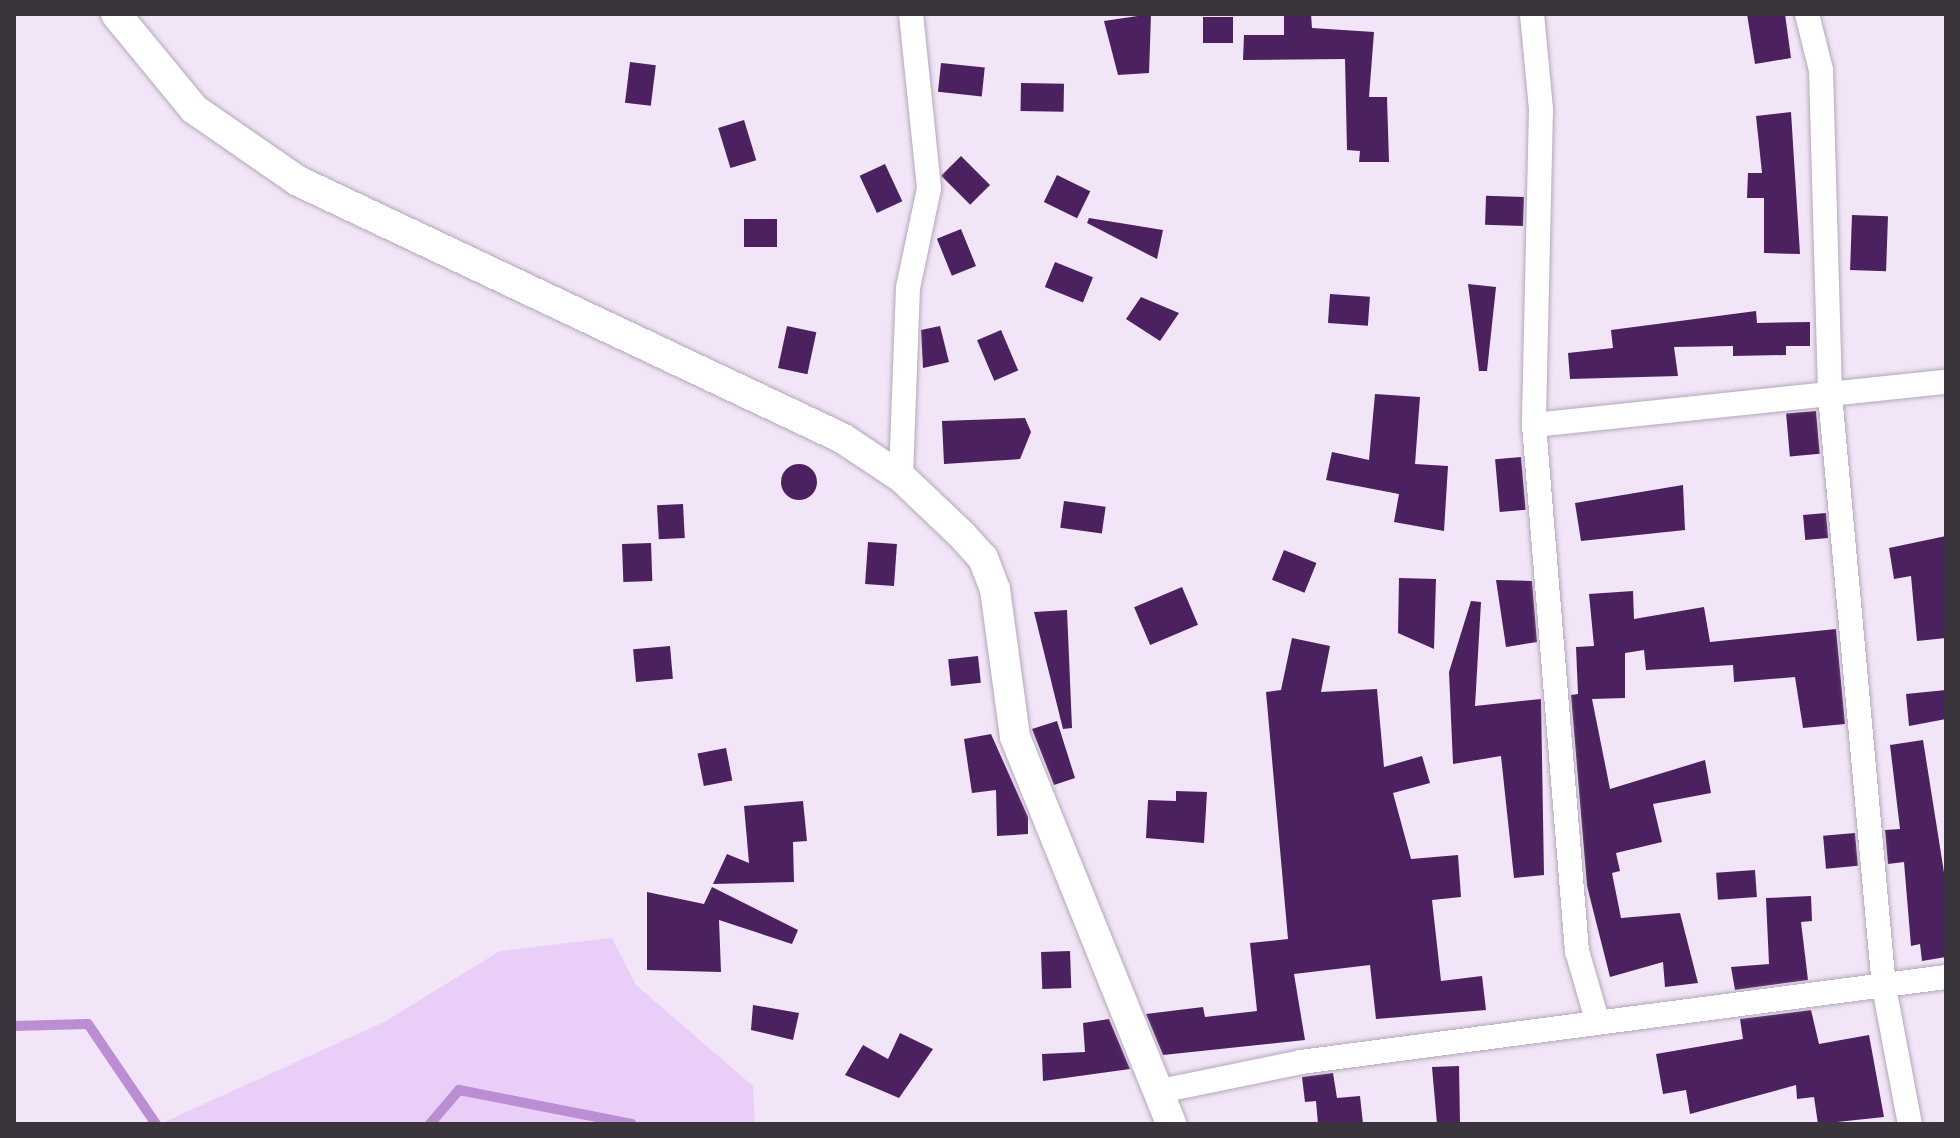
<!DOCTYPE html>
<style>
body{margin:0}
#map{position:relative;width:1960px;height:1138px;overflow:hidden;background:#f1e5f7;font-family:Inter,sans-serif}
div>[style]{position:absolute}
.green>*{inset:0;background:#e9cef8}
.stream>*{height:10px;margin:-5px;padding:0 5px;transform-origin:5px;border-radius:5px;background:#bb8dd3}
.building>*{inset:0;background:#4b215f;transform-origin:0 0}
.round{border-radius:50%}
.roads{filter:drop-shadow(0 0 2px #b3a8ba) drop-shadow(0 0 2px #b3a8ba)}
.minor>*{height:24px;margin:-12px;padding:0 12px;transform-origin:12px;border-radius:12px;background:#fff}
.tertiary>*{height:30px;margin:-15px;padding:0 15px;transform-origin:15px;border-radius:15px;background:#fff}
span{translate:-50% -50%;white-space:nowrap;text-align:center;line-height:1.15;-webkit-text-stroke:8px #fff;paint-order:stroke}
.frame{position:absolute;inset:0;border:16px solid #3a353c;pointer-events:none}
</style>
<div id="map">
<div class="green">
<div style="clip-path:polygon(612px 938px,636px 985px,753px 1086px,755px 1124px,160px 1124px,384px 1022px,500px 951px)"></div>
</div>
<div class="stream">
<div style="left:14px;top:1026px;width:74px;rotate:-1.5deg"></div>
<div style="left:88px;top:1024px;width:121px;rotate:55.8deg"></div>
<div style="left:430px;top:1124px;width:45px;rotate:-49.5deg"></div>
<div style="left:459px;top:1090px;width:176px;rotate:11.1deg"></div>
</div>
<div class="building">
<div style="clip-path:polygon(1151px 14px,1149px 73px,1118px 75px,1104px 21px)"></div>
<div style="clip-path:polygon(1284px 14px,1311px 14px,1312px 28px,1374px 32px,1369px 97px,1387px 97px,1389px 162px,1359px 162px,1360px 151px,1347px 150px,1345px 59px,1243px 60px,1244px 35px,1284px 35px)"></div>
<div style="clip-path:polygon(1747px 14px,1785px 14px,1791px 58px,1755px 64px)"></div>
<div style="left:1203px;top:17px;width:30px;height:26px"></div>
<div style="left:630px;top:62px;width:26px;height:41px;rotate:7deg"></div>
<div style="left:941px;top:63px;width:44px;height:29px;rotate:6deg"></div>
<div style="left:1021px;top:83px;width:43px;height:28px;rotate:1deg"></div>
<div style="clip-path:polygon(1791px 112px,1800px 254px,1764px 253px,1764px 198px,1747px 198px,1748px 173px,1762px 173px,1756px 116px)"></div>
<div style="left:744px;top:120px;width:42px;height:27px;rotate:73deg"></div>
<div style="left:961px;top:156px;width:41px;height:28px;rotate:45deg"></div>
<div style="left:885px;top:164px;width:41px;height:28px;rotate:65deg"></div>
<div style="left:1057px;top:175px;width:37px;height:30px;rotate:26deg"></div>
<div style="left:1524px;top:197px;width:29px;height:38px;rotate:92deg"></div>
<div style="left:1852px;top:215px;width:36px;height:55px;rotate:2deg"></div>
<div style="clip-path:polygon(1089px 218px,1163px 230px,1157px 259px,1087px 223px)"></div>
<div style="left:744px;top:219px;width:33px;height:28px"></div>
<div style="left:961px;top:229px;width:40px;height:26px;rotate:68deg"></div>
<div style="left:1055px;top:262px;width:41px;height:27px;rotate:22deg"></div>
<div style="clip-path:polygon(1468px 284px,1496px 287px,1487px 371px,1479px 371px)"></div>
<div style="left:1330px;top:294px;width:40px;height:29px;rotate:4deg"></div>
<div style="clip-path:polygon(1141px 297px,1179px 313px,1160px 341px,1126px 319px)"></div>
<div style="clip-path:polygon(1756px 311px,1757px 323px,1810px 322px,1810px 346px,1786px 346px,1786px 355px,1733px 356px,1733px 346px,1674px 347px,1678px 376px,1570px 379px,1568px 353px,1613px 348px,1611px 330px)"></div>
<div style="left:787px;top:326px;width:30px;height:43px;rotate:12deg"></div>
<div style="clip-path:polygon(940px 326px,949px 362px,923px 368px,921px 330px)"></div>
<div style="left:1001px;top:330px;width:44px;height:26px;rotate:67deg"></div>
<div style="clip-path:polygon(1375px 394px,1420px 397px,1415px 464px,1448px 466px,1444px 531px,1394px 522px,1399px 494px,1326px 480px,1332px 452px,1369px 460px)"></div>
<div style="left:1816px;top:411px;width:43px;height:30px;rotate:85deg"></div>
<div style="clip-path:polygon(1025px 418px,1031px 432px,1020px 459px,944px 464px,942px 421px)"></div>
<div style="left:1521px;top:457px;width:53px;height:26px;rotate:85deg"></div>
<div class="round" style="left:781px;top:464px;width:36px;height:36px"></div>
<div style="clip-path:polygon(1683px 485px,1685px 530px,1581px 541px,1575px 503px)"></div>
<div style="left:1064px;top:501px;width:42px;height:27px;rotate:8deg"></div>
<div style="left:683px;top:504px;width:34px;height:26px;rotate:87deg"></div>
<div style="left:1826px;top:513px;width:25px;height:23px;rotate:85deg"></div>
<div style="clip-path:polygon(1946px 536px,1946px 638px,1917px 641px,1911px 576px,1894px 579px,1889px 548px)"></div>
<div style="left:868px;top:542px;width:29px;height:42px;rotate:4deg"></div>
<div style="left:651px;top:543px;width:38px;height:29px;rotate:88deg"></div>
<div style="left:1284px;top:550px;width:35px;height:32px;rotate:22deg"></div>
<div style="clip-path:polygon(1399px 578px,1436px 579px,1434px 649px,1398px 633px)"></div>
<div style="clip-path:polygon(1496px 580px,1532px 581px,1537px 642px,1506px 647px)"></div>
<div style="left:1182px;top:587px;width:41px;height:52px;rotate:67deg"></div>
<div style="clip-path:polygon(1633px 591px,1634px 619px,1704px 607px,1710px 642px,1836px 629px,1845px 724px,1803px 728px,1795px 677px,1734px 682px,1733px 665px,1646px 670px,1644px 650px,1625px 653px,1625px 698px,1592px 699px,1610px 789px,1705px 760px,1711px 793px,1653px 804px,1662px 842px,1616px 853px,1620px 871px,1612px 873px,1621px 918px,1680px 913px,1698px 983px,1665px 987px,1663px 962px,1610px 977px,1587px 886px,1571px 695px,1578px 694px,1576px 647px,1594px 646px,1589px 594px)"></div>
<div style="clip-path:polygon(1471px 601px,1481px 602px,1475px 706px,1541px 699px,1544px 875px,1514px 878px,1501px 756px,1453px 764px,1449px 672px)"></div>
<div style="clip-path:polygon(1067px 610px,1072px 728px,1063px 729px,1034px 612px)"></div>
<div style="clip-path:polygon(1292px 638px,1330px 646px,1321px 692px,1377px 689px,1384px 767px,1422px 756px,1430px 783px,1393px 793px,1411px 859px,1458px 855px,1461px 897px,1432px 900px,1441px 981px,1482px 976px,1486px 1010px,1376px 1019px,1370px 965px,1294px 974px,1305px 1040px,1163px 1055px,1146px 1014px,1203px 1007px,1205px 1017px,1257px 1011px,1250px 943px,1288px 939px,1266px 692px,1281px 690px)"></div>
<div style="left:670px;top:646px;width:33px;height:37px;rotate:85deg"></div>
<div style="left:978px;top:656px;width:27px;height:30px;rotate:84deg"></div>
<div style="clip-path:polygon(1946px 690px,1946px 719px,1909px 726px,1906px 694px)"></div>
<div style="clip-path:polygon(1057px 721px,1075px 778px,1054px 785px,1032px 729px)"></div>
<div style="clip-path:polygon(991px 734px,1028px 817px,1028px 834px,997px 836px,996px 790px,972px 793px,964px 739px)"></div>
<div style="clip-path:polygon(1923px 740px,1946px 885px,1946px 957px,1922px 961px,1920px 944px,1911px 946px,1904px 862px,1888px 864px,1885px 830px,1900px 829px,1890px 745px)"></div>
<div style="left:726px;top:748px;width:33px;height:29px;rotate:79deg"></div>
<div style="clip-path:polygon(1176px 791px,1207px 792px,1204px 843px,1146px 838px,1148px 800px,1176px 801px)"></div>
<div style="clip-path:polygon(803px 801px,807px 841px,793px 842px,794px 882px,713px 884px,727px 854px,749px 863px,744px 806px)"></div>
<div style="left:1855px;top:833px;width:33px;height:32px;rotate:85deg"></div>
<div style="left:1755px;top:870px;width:27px;height:39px;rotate:86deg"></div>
<div style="clip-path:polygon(712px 887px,798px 930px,792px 944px,719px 920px,721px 972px,647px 970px,647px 892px,704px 904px)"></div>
<div style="clip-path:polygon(1811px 896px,1812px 921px,1801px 922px,1808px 980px,1735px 990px,1731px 967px,1769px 964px,1766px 898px)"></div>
<div style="left:1070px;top:951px;width:37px;height:29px;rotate:88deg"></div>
<div style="clip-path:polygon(753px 1005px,799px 1013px,793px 1040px,751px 1030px)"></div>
<div style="clip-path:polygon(1811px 1010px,1819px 1044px,1869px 1035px,1884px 1117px,1818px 1124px,1814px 1097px,1797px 1099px,1796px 1085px,1690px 1114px,1686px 1090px,1663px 1094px,1656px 1054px,1743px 1039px,1740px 1019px)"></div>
<div style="clip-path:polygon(1109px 1019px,1130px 1069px,1043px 1081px,1042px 1054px,1085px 1052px,1083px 1023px)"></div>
<div style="clip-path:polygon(900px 1033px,933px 1049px,899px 1098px,845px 1075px,863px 1045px,888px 1059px)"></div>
<div style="clip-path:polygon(1459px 1066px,1460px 1124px,1437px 1124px,1432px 1067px)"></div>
<div style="clip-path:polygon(1333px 1073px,1337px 1098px,1360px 1096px,1363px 1124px,1318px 1124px,1316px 1101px,1305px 1102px,1302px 1077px)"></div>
</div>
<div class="roads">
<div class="minor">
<div style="left:1532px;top:14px;width:95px;rotate:84.6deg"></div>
<div style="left:1541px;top:109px;width:316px;rotate:91.3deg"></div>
<div style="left:1534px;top:425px;width:528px;rotate:85.33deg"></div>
<div style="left:1577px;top:951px;width:72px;rotate:73.8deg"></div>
<div style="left:1807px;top:14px;width:58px;rotate:76deg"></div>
<div style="left:1821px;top:70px;width:325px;rotate:88.4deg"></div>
<div style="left:1830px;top:395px;width:594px;rotate:84.79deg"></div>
<div style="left:1884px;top:987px;width:139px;rotate:79.3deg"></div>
<div style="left:1534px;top:425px;width:414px;rotate:-6deg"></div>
<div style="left:901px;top:477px;width:189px;rotate:-87.9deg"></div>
<div style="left:908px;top:288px;width:102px;rotate:-78.1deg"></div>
<div style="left:929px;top:188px;width:175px;rotate:-95.9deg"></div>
<div style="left:1160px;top:1091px;width:144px;rotate:-11.6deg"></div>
<div style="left:1301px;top:1062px;width:651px;rotate:-7.51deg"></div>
</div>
<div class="tertiary">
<div style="left:116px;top:14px;width:123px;rotate:50.6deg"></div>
<div style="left:194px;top:109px;width:126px;rotate:34.7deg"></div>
<div style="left:298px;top:181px;width:602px;rotate:25.29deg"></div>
<div style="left:842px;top:438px;width:71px;rotate:33.5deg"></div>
<div style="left:901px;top:477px;width:84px;rotate:43.6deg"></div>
<div style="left:962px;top:535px;width:31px;rotate:48deg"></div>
<div style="left:983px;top:558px;width:33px;rotate:69deg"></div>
<div style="left:995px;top:589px;width:149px;rotate:82.3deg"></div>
<div style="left:1015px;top:737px;width:417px;rotate:68deg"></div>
</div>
</div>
<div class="frame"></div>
</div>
